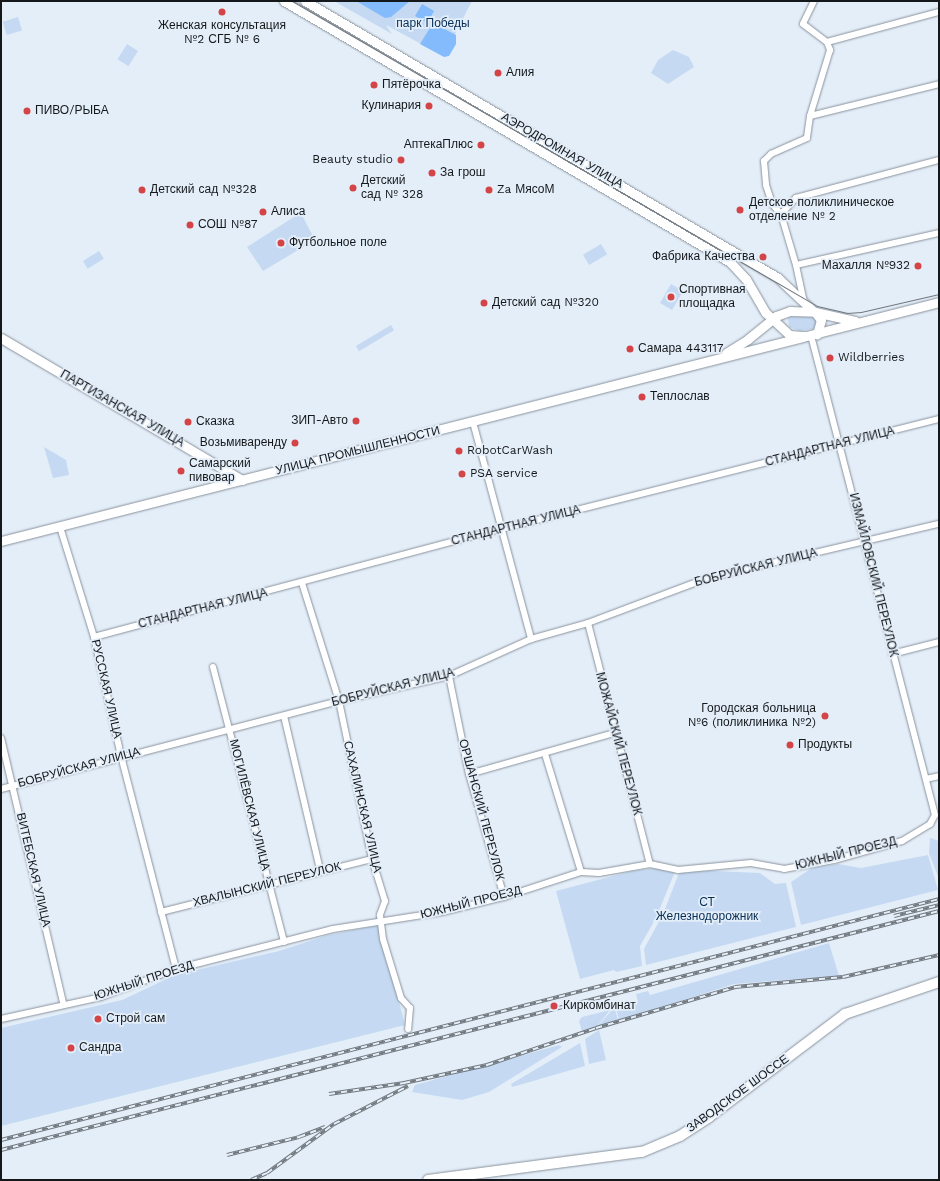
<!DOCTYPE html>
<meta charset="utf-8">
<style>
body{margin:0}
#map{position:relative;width:940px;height:1181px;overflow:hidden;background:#e4eef9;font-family:"Work Sans",sans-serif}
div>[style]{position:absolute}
.green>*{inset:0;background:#c5daf2;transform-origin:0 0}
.forest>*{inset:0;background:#83bbfc;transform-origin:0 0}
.roads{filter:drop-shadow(0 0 1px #89929c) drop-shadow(0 0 1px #89929c)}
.street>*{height:6px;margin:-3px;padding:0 3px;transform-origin:3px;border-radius:3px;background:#fff}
.secondary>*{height:9px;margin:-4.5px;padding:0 4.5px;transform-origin:4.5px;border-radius:4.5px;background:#fff}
.primary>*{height:10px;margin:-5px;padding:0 5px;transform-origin:5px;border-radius:5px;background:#fff}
.tram>*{height:1px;margin:-0.5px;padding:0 0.5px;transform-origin:0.5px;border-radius:0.5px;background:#71787e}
.rail>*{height:3.5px;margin-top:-1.75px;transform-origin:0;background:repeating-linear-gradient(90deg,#e4eef9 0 6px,#71787e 0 12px);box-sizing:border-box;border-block:1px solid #71787e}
.dots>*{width:11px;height:11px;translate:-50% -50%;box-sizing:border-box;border:2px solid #e4eef9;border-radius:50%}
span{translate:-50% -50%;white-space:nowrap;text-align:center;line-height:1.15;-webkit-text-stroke:3.5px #e4eef9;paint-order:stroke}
.park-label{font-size:12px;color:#062e56}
.poi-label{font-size:12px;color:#14181b}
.left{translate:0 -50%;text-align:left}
.right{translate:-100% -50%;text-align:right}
.street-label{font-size:12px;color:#14181b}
.frame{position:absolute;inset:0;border:2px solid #14181b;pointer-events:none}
</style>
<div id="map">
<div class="green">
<div style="clip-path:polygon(334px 1px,472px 1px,454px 36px,434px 51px,386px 25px,392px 34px)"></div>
<div style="left:18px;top:17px;width:14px;height:16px;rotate:73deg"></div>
<div style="left:127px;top:44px;width:13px;height:18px;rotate:32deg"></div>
<div style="clip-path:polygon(673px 50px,689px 57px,694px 67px,668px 84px,651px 73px,658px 60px)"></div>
<div style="clip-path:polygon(297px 215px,303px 217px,315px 240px,263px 271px,247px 247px)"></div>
<div style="left:601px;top:244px;width:12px;height:21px;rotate:59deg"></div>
<div style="left:99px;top:251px;width:9px;height:19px;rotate:58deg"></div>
<div style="left:671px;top:284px;width:14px;height:22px;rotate:30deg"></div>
<div style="clip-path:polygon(795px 314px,812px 315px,817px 318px,817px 328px,800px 331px,789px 327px,788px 318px)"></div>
<div style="left:391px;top:325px;width:6px;height:41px;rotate:59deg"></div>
<div style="clip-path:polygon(44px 447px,66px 460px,69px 475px,53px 478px)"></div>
<div style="clip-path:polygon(930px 838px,939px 841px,939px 879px,929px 853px)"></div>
<div style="clip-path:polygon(928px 855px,938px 890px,801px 925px,791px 882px,812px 868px,838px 864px,861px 868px)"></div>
<div style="clip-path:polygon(657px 868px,674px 872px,674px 874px,656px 918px,640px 946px,642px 966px,616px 972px,614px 970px,580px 979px,556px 891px,632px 871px)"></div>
<div style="clip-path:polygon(693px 870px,760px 873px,775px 884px,786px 883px,796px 927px,646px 965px,644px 949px,663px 914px,679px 873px)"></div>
<div style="clip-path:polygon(379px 925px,405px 1025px,1px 1126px,1px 1028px,122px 1000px,175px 975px,279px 951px,328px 935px)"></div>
<div style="clip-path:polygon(829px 943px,839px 976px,734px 984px,619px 1021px,616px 1008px,638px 1002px,636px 994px,648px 991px,650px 995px)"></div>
<div style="clip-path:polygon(615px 1009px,618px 1021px,597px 1027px,612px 1010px)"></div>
<div style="clip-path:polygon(610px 1010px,596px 1028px,582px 1032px,579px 1021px,582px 1017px)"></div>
<div style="clip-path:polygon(599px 1030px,606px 1060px,589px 1064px,585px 1039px)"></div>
<div style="clip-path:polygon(580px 1043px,585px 1066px,512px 1087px,511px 1084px)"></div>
<div style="clip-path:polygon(559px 1045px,562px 1047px,489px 1092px,462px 1100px,412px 1092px,415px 1085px)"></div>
</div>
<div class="forest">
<div style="clip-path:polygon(356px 1px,410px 1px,391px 17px,385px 18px)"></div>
<div style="left:422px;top:4px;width:14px;height:14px;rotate:30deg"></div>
<div style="clip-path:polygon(433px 23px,456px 35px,456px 44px,449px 56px,444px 57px,420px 44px)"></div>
</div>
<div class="roads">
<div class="street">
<div style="left:814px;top:1px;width:25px;rotate:116deg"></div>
<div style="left:803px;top:24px;width:30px;rotate:37deg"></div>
<div style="left:827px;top:42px;width:9px;rotate:69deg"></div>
<div style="left:830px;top:50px;width:69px;rotate:106.9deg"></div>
<div style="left:810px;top:116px;width:22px;rotate:98deg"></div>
<div style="left:807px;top:138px;width:39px;rotate:156deg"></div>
<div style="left:771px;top:154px;width:10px;rotate:135deg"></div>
<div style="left:764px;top:161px;width:24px;rotate:85deg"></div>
<div style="left:766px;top:185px;width:20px;rotate:72deg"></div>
<div style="left:772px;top:204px;width:13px;rotate:48deg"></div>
<div style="left:781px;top:214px;width:22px;rotate:-47deg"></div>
<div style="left:796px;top:198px;width:148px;rotate:-14.9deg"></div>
<div style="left:827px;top:42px;width:116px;rotate:-15deg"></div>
<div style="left:810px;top:116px;width:133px;rotate:-13.9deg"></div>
<div style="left:781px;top:214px;width:53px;rotate:73.6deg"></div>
<div style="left:796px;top:265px;width:35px;rotate:78deg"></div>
<div style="left:796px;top:265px;width:147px;rotate:-12.6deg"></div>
<div style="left:473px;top:422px;width:225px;rotate:75deg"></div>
<div style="left:60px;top:527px;width:115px;rotate:72.8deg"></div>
<div style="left:94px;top:637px;width:122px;rotate:77.2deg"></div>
<div style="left:121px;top:756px;width:220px;rotate:75.5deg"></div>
<div style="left:302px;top:583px;width:124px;rotate:72.6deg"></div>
<div style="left:339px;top:701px;width:161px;rotate:78.2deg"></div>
<div style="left:372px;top:859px;width:44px;rotate:72.8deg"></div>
<div style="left:385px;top:901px;width:15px;rotate:110deg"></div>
<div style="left:380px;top:915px;width:24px;rotate:83deg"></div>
<div style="left:383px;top:939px;width:62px;rotate:73deg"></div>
<div style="left:401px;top:998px;width:13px;rotate:48deg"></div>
<div style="left:410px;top:1008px;width:21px;rotate:95deg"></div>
<div style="left:588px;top:623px;width:249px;rotate:75.6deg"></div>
<div style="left:94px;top:637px;width:421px;rotate:-14.9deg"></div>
<div style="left:501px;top:529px;width:452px;rotate:-14.1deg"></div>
<div style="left:892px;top:654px;width:49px;rotate:-14.3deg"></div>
<div style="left:213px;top:667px;width:284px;rotate:75.5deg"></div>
<div style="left:449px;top:676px;width:100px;rotate:78.5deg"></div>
<div style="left:469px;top:774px;width:128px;rotate:74.1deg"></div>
<div style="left:284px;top:716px;width:158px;rotate:76.8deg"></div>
<div style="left:1px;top:738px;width:272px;rotate:76.8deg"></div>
<div style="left:545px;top:754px;width:123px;rotate:73deg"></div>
<div style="left:469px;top:774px;width:151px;rotate:-15.8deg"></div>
<div style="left:926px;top:779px;width:13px;rotate:-13deg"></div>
<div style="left:1px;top:789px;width:349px;rotate:-14.6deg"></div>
<div style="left:339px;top:701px;width:113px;rotate:-12.8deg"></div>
<div style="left:449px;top:676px;width:90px;rotate:-24.3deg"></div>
<div style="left:531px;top:639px;width:59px;rotate:-15.7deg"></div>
<div style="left:588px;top:623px;width:128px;rotate:-20.6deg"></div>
<div style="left:708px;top:578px;width:237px;rotate:-13.2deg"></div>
<div style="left:161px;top:912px;width:218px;rotate:-14.1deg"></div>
<div style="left:1px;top:1019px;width:102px;rotate:-12.4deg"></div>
<div style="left:101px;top:997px;width:80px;rotate:-20.5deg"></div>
<div style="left:176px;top:969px;width:162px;rotate:-14.3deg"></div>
<div style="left:333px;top:929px;width:110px;rotate:-8.9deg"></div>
<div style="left:442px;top:912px;width:64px;rotate:-13.6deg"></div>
<div style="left:504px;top:897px;width:81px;rotate:-18deg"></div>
<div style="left:581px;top:872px;width:18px;rotate:3deg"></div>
<div style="left:599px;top:873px;width:52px;rotate:-10deg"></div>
<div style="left:650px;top:864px;width:29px;rotate:12deg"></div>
<div style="left:678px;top:870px;width:73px;rotate:-5.5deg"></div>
<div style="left:751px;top:863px;width:34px;rotate:10deg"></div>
<div style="left:784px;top:869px;width:51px;rotate:-10.2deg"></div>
<div style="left:834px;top:860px;width:71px;rotate:-15.6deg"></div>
<div style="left:902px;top:841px;width:33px;rotate:-31deg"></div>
<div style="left:930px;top:824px;width:10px;rotate:-61deg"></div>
<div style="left:935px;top:815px;width:496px;rotate:-104.5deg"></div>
</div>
<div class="secondary">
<div style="left:284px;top:1px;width:517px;rotate:30.34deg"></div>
<div style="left:730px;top:262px;width:23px;rotate:47deg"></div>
<div style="left:746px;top:279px;width:39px;rotate:60deg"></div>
<div style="left:766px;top:313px;width:33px;rotate:43deg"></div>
<div style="left:790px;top:335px;width:16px;rotate:4deg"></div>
<div style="left:806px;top:336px;width:137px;rotate:-14.3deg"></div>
<div style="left:305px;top:1px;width:548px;rotate:30.35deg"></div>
<div style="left:778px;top:278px;width:47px;rotate:43.3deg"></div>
<div style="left:815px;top:312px;width:41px;rotate:12.7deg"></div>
<div style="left:1px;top:338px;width:280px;rotate:30.5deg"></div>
<div style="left:726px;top:353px;width:26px;rotate:-32deg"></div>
<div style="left:748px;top:339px;width:36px;rotate:-39deg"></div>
<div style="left:776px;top:316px;width:15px;rotate:-20deg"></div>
<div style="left:790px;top:311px;width:25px;rotate:2deg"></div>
<div style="left:815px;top:312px;width:10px;rotate:53deg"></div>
<div style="left:821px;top:320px;width:15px;rotate:106deg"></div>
<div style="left:1px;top:541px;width:828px;rotate:-14.27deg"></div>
</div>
<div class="primary">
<div style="left:428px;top:1180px;width:216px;rotate:-7.5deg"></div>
<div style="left:642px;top:1152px;width:41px;rotate:-22.8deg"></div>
<div style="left:680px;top:1136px;width:35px;rotate:-33deg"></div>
<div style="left:709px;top:1117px;width:171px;rotate:-37.1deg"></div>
<div style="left:845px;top:1014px;width:99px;rotate:-18.8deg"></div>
</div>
</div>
<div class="tram">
<div style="left:292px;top:1px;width:607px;rotate:30.15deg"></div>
<div style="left:817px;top:306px;width:31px;rotate:13deg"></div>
<div style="left:847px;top:313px;width:14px;rotate:-4deg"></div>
<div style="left:861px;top:312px;width:80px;rotate:-13deg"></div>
</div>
<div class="rail">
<div style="left:894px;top:916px;width:46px;rotate:-13.7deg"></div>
<div style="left:329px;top:1094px;width:76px;rotate:-8.3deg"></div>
<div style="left:404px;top:1083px;width:85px;rotate:-12.2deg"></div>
<div style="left:487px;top:1065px;width:115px;rotate:-18.7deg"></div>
<div style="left:596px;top:1028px;width:145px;rotate:-16.4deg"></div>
<div style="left:735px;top:987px;width:108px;rotate:-5.3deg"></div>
<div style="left:843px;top:977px;width:98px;rotate:-12.9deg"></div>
<div style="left:1px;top:1140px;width:968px;rotate:-14.41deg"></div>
<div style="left:1px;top:1150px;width:968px;rotate:-14.29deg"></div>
<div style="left:227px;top:1155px;width:74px;rotate:-14deg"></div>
<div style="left:299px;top:1137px;width:28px;rotate:-21deg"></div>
<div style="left:251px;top:1180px;width:17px;rotate:-24deg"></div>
<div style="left:267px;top:1173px;width:83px;rotate:-36.2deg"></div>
<div style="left:334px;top:1124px;width:83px;rotate:-27.2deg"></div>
</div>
<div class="dots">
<div style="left:222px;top:12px;background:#d44447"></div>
<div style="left:498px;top:73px;background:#d44447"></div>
<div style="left:374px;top:85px;background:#d44447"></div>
<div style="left:429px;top:106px;background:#d44447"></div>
<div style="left:27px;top:111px;background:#d44447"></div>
<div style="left:481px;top:145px;background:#d44447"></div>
<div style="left:401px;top:160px;background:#d44447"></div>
<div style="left:432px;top:173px;background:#d44447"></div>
<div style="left:353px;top:188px;background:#d44447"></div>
<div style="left:142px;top:190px;background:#d44447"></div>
<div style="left:489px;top:190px;background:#d44447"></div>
<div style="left:740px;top:210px;background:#d44447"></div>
<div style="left:263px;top:212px;background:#d44447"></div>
<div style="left:190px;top:225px;background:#d44447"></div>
<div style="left:281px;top:243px;background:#d44447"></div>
<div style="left:763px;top:257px;background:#d44447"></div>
<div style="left:918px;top:266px;background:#d44447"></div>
<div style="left:671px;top:297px;background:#d44447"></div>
<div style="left:484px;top:303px;background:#d44447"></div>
<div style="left:630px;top:349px;background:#d44447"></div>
<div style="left:830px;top:358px;background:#d44447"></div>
<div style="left:642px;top:397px;background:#d44447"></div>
<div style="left:356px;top:421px;background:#d44447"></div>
<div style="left:188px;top:422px;background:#d44447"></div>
<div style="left:295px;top:443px;background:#d44447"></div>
<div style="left:459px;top:451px;background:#d44447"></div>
<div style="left:181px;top:471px;background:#d44447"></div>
<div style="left:462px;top:474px;background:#d44447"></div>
<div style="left:825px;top:716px;background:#d44447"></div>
<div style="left:790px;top:745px;background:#d44447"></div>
<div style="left:554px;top:1006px;background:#d44447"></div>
<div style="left:98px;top:1019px;background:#d44447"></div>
<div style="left:71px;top:1048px;background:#d44447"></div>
</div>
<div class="park-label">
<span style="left:433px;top:24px">парк Победы</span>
<span style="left:707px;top:910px">СТ<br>Железнодорожник</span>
</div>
<div class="poi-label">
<span style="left:222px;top:33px">Женская консультация<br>№2 СГБ № 6</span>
<span class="left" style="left:506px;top:73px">Алия</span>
<span class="left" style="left:382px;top:85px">Пятёрочка</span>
<span class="right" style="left:421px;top:106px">Кулинария</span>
<span class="left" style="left:35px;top:111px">ПИВО/РЫБА</span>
<span class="right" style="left:473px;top:145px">АптекаПлюс</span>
<span class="right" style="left:393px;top:160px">Beauty studio</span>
<span class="left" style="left:440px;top:173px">За грош</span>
<span class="left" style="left:361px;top:188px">Детский<br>сад № 328</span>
<span class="left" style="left:150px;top:190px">Детский сад №328</span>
<span class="left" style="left:497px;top:190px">Za МясоМ</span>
<span class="left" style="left:749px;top:210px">Детское поликлиническое<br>отделение № 2</span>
<span class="left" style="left:271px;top:212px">Алиса</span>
<span class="left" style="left:198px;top:225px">СОШ №87</span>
<span class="left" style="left:289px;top:243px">Футбольное поле</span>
<span class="right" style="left:755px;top:257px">Фабрика Качества</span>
<span class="right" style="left:910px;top:266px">Махалля №932</span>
<span class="left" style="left:679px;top:297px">Спортивная<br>площадка</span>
<span class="left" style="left:492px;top:303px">Детский сад №320</span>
<span class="left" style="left:638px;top:349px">Самара 443117</span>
<span class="left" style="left:838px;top:358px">Wildberries</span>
<span class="left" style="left:650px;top:397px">Теплослав</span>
<span class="right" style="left:348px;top:421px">ЗИП-Авто</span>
<span class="left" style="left:196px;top:422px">Сказка</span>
<span class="right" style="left:287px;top:443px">Возьмиваренду</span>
<span class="left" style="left:467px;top:451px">RobotCarWash</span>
<span class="left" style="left:189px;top:471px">Самарский<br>пивовар</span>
<span class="left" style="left:470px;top:474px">PSA service</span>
<span class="right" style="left:816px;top:716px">Городская больница<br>№6 (поликлиника №2)</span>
<span class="left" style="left:798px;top:745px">Продукты</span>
<span class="left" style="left:563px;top:1006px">Киркомбинат</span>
<span class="left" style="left:106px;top:1019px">Строй сам</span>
<span class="left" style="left:79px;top:1048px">Сандра</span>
</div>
<div class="street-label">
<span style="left:562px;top:151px;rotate:30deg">АЭРОДРОМНАЯ УЛИЦА</span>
<span style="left:122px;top:409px;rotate:30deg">ПАРТИЗАНСКАЯ УЛИЦА</span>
<span style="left:830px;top:447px;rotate:-14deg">СТАНДАРТНАЯ УЛИЦА</span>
<span style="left:358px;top:451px;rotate:-14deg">УЛИЦА ПРОМЫШЛЕННОСТИ</span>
<span style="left:516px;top:526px;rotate:-14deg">СТАНДАРТНАЯ УЛИЦА</span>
<span style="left:756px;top:568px;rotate:-14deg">БОБРУЙСКАЯ УЛИЦА</span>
<span style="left:873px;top:575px;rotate:76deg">ИЗМАЙЛОВСКИЙ ПЕРЕУЛОК</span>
<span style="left:203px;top:609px;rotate:-14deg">СТАНДАРТНАЯ УЛИЦА</span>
<span style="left:393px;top:688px;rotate:-14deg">БОБРУЙСКАЯ УЛИЦА</span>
<span style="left:106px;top:689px;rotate:77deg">РУССКАЯ УЛИЦА</span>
<span style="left:618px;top:744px;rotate:75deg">МОЖАЙСКИЙ ПЕРЕУЛОК</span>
<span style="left:79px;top:768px;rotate:-15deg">БОБРУЙСКАЯ УЛИЦА</span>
<span style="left:249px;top:805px;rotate:76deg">МОГИЛЁВСКАЯ УЛИЦА</span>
<span style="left:362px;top:807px;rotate:77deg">САХАЛИНСКАЯ УЛИЦА</span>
<span style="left:481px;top:810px;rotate:75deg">ОРШАНСКИЙ ПЕРЕУЛОК</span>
<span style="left:846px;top:854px;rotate:-14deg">ЮЖНЫЙ ПРОЕЗД</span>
<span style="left:33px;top:870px;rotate:77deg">ВИТЕБСКАЯ УЛИЦА</span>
<span style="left:267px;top:885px;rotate:-14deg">ХВАЛЫНСКИЙ ПЕРЕУЛОК</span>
<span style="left:471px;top:903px;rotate:-14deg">ЮЖНЫЙ ПРОЕЗД</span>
<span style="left:144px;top:981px;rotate:-18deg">ЮЖНЫЙ ПРОЕЗД</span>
<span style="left:738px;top:1094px;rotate:-36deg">ЗАВОДСКОЕ ШОССЕ</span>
</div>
<div class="frame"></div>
</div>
